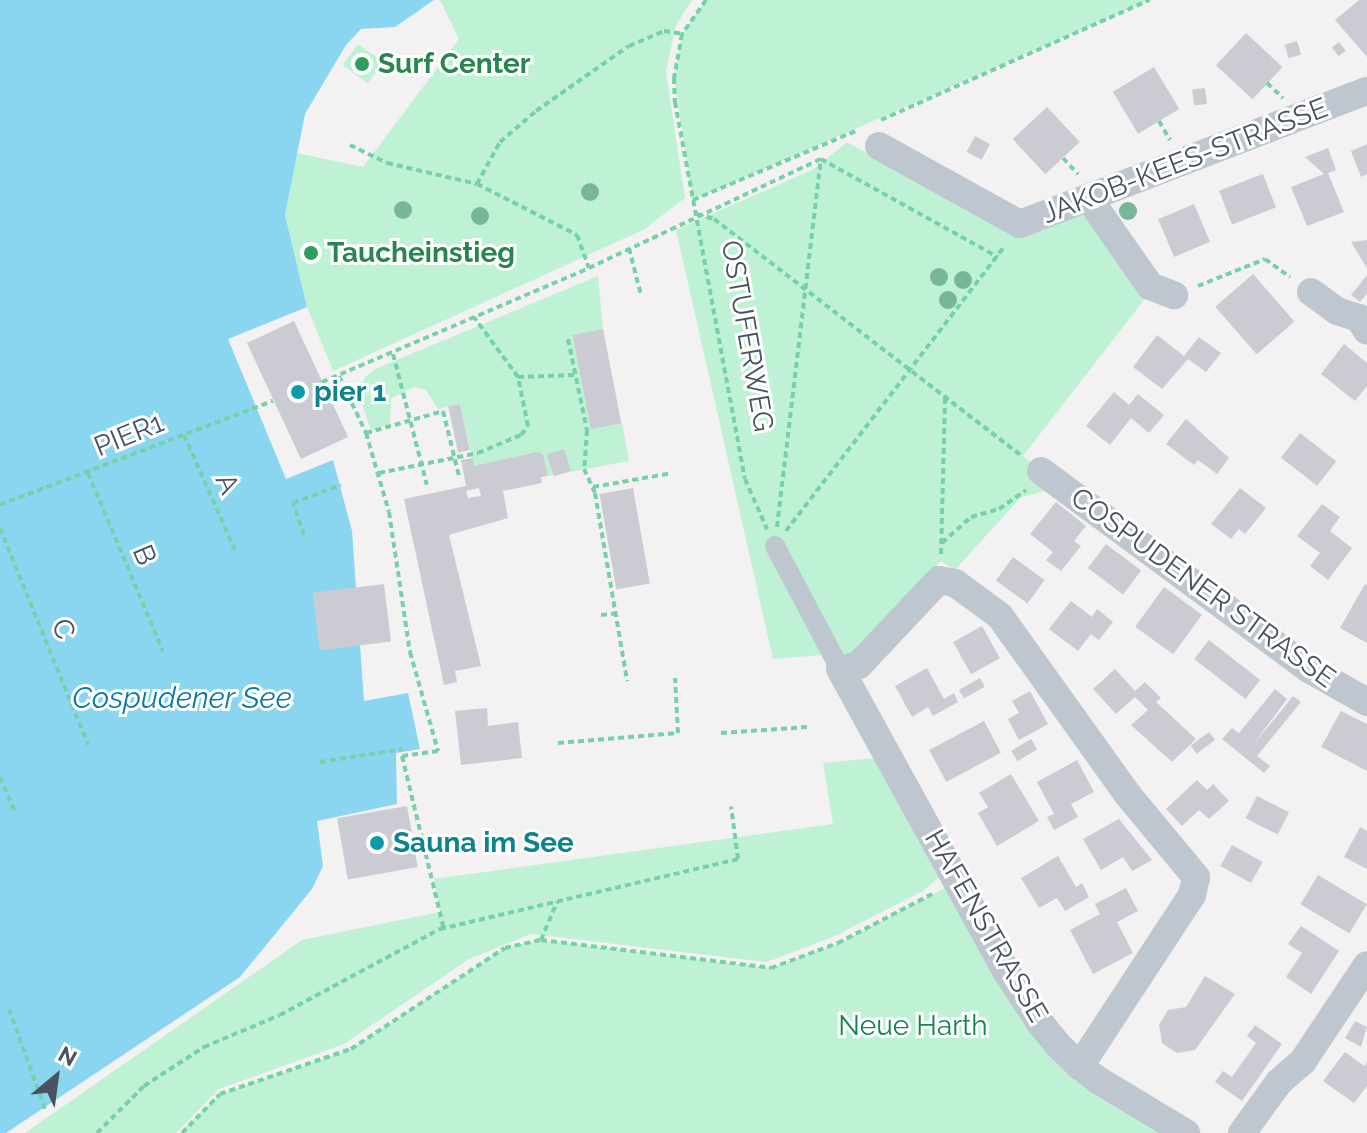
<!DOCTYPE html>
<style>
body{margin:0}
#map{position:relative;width:1367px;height:1133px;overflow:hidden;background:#f3f1f1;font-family:Raleway,sans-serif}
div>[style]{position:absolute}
.green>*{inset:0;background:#bff1d5;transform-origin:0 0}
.water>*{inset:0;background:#8ad5f0}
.building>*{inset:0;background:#cbccd3;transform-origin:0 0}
.path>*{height:4px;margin-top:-2px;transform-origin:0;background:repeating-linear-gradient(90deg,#75d1a8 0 6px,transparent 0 10px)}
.pedestrian>*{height:20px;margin:-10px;padding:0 10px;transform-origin:10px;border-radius:10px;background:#bec7d0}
.minor>*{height:28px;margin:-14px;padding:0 14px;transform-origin:14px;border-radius:14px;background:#bec7d0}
.trees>*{width:18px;height:18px;margin:-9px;border-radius:50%;background:#78b69a}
.dots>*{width:22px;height:22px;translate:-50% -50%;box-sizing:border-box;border:4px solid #fff;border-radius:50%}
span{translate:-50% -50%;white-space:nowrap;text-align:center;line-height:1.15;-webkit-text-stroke:6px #fff;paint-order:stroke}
.leisure-label{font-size:28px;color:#27864d;font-weight:700}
.left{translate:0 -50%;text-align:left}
.street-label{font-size:28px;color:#48535f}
.culture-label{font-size:28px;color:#0d838f;font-weight:700}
.park-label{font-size:28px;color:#148552}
.water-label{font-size:30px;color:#087aa3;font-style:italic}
.north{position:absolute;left:16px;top:1037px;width:80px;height:80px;-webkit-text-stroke:6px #fff;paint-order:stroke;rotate:29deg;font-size:22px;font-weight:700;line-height:32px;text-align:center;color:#48535f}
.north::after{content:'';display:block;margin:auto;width:28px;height:36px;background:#48535f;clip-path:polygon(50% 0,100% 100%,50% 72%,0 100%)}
</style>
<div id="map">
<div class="green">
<div style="clip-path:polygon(440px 0,692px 0,676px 25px,666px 72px,685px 198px,643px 230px,333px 371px,307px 307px,285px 215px,297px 153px,363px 167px,459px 39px)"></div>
<div style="clip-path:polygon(706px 0,1149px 0,693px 200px,674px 78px,682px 34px)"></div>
<div style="left:358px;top:44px;width:31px;height:26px;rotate:36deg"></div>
<div style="clip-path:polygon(847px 142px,1022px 238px,1081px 213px,1137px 272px,1147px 296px,1023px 456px,1041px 471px,1049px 490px,1021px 497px,955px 570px,941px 561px,858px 652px,773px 659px,676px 230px,814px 169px)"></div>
<div style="clip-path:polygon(598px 276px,603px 329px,573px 335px,591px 428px,622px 423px,629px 461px,548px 476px,543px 454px,536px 453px,474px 466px,460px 404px,438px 409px,426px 390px,415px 387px,391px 398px,390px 424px,371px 430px,359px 395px,365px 377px,375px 369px)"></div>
<div style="clip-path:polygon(875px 758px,939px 870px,939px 877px,923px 891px,835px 936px,767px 962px,531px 934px,469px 959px,344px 1044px,219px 1089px,176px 1133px,25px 1133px,302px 940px,440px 912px,434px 879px,833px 824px,823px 763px)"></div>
<div style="clip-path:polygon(958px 881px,1041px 1024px,1186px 1133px,185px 1133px,185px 1127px,220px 1094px,351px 1049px,505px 948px,541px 940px,771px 968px,839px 943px)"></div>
</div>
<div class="water">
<div style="clip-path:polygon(0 0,434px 0,395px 27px,361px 29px,346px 45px,305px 114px,285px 215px,307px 307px,228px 339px,286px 479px,333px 460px,352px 531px,364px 701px,408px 693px,420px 749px,396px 753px,397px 804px,317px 821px,323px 866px,312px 889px,240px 977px,6px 1133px,0 1133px)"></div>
</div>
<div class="building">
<div style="clip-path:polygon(1359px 0,1367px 0,1367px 57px,1335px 20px)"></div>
<div style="left:1246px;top:33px;width:50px;height:44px;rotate:43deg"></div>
<div style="left:1297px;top:41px;width:14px;height:13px;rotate:73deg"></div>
<div style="left:1339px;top:42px;width:11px;height:9px;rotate:52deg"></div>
<div style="left:1154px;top:67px;width:49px;height:48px;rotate:59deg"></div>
<div style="left:1205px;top:88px;width:16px;height:13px;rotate:83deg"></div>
<div style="left:1047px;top:107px;width:48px;height:47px;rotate:47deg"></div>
<div style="left:975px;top:136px;width:17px;height:18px;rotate:28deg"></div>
<div style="clip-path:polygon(1367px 144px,1367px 174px,1361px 177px,1351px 151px)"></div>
<div style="clip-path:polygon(1328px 148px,1336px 170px,1328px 173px,1344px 212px,1307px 226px,1291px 187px,1324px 174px,1305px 157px)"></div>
<div style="left:1263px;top:174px;width:36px;height:47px;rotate:69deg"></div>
<div style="left:1194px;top:204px;width:41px;height:39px;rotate:67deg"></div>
<div style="clip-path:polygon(1367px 240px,1367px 268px,1351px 242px)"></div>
<div style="left:1253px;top:274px;width:63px;height:50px;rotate:49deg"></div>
<div style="clip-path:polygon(1367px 275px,1367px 294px,1360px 302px,1351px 295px)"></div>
<div style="left:294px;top:321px;width:128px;height:52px;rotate:65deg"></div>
<div style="left:603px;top:329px;width:96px;height:31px;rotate:79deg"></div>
<div style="clip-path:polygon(1157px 335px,1184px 356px,1199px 337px,1221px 353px,1206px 372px,1188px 359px,1162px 389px,1133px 367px)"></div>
<div style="clip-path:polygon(1344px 344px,1367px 363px,1367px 386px,1355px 401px,1321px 374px)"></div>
<div style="clip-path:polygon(1114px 392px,1129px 405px,1138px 394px,1164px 415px,1149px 433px,1131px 418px,1110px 445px,1086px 426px)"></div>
<div style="left:460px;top:404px;width:47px;height:12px;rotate:78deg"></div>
<div style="clip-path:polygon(1186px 419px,1229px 458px,1217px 474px,1198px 460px,1194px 465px,1166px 444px)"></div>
<div style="left:1300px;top:433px;width:46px;height:31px;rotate:38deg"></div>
<div style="left:564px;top:449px;width:23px;height:18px;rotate:72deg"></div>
<div style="clip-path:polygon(evenodd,537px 452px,543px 454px,548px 476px,541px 477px,542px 483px,503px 491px,508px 518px,449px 535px,481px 666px,455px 671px,457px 682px,444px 685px,404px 499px,466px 486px,461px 460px,473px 458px,474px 466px,537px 452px,479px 488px,481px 496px,468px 498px,466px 491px,479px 488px)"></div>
<div style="left:633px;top:488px;width:97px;height:34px;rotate:80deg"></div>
<div style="clip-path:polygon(1240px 488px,1266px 508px,1245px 534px,1239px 529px,1231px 539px,1211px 524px)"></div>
<div style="clip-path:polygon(1056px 502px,1086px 526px,1074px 541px,1081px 546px,1061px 571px,1046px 560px,1053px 552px,1030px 534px)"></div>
<div style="clip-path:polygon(1322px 504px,1340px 517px,1330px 531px,1352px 548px,1328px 580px,1310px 566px,1320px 553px,1297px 536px)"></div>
<div style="left:1106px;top:544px;width:44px;height:30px;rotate:37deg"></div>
<div style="left:1013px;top:557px;width:39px;height:29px;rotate:36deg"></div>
<div style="left:384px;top:584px;width:58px;height:72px;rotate:83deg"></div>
<div style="clip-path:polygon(1365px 584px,1367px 585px,1367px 643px,1340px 628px)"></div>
<div style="left:1164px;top:587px;width:47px;height:49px;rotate:36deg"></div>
<div style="clip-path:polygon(1071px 601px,1092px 617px,1097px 609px,1113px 622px,1099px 640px,1091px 634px,1078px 651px,1049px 629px)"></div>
<div style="left:982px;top:626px;width:37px;height:33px;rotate:61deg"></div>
<div style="left:1209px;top:640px;width:65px;height:24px;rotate:38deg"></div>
<div style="clip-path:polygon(927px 668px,944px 699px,954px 693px,958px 702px,933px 716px,928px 707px,912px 717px,895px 686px)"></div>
<div style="clip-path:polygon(1115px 669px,1135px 691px,1145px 682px,1161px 698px,1156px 702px,1196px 739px,1172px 762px,1131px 725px,1148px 710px,1135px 697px,1116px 714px,1093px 689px)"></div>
<div style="left:980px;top:678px;width:10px;height:24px;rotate:61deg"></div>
<div style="clip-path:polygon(1275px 689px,1287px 699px,1253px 745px,1293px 696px,1301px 702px,1257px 756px,1270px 766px,1264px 773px,1222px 739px,1232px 728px,1239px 733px)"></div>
<div style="clip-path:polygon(1030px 691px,1048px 724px,1019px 740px,1008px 719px,1019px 713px,1012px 701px)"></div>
<div style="clip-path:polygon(487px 708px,488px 726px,518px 722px,522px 758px,461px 765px,455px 711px)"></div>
<div style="clip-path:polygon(1341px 711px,1367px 724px,1367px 771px,1321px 747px)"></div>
<div style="left:984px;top:721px;width:36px;height:62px;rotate:62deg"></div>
<div style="left:1209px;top:732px;width:10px;height:23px;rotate:53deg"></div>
<div style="left:1031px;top:739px;width:12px;height:23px;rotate:59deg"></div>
<div style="clip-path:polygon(1077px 760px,1094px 792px,1071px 804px,1078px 817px,1054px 830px,1047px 817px,1054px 814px,1037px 782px)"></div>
<div style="clip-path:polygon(1011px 774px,1039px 821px,997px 846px,978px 813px,988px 807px,979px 793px)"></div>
<div style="clip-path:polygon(1197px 780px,1207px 790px,1213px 784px,1229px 801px,1209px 819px,1199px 810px,1182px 826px,1166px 809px)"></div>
<div style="left:1257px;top:796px;width:36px;height:25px;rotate:27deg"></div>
<div style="left:407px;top:806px;width:62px;height:71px;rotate:80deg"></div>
<div style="clip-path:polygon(1119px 819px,1152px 860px,1132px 871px,1123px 857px,1101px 870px,1083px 839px)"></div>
<div style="clip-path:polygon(1360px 827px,1367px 831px,1367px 869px,1344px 857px)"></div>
<div style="left:1232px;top:845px;width:35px;height:24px;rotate:29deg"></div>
<div style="clip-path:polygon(1058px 856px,1076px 887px,1082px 883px,1089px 897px,1065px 911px,1057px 898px,1039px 908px,1021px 878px)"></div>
<div style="left:1318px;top:875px;width:57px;height:34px;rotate:31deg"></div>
<div style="clip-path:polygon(1126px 888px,1138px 911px,1117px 922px,1133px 953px,1093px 974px,1070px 930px,1100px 914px,1095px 904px)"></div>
<div style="clip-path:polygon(1301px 926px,1339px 951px,1311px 994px,1286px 977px,1302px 953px,1288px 944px)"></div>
<div style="clip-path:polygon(1205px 976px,1235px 994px,1195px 1050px,1177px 1053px,1162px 1043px,1159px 1025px,1168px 1010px,1186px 1007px)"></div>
<div style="clip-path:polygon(1355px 1021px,1367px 1027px,1361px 1047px,1345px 1038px)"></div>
<div style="clip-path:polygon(1255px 1025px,1282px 1044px,1242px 1101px,1215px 1082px,1223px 1071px,1232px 1077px,1256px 1043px,1247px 1036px)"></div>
<div style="clip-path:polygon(1345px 1052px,1364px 1066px,1367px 1062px,1367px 1086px,1354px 1103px,1323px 1081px)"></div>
</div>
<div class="path">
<div style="left:706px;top:0;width:42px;rotate:125.2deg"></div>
<div style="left:682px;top:34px;width:45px;rotate:100.3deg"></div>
<div style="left:674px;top:78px;width:24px;rotate:88deg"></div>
<div style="left:675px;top:102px;width:383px;rotate:79.5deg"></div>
<div style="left:745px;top:479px;width:55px;rotate:66.3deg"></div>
<div style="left:1267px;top:83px;width:22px;rotate:43deg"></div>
<div style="left:881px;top:120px;width:294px;rotate:-24.1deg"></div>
<div style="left:1159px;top:121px;width:22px;rotate:60deg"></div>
<div style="left:350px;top:145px;width:41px;rotate:25.9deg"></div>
<div style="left:387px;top:163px;width:92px;rotate:13.1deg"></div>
<div style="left:477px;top:184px;width:112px;rotate:27deg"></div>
<div style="left:577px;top:235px;width:35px;rotate:70deg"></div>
<div style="left:1063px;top:158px;width:22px;rotate:47deg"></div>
<div style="left:477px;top:184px;width:48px;rotate:-61.3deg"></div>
<div style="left:500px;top:142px;width:48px;rotate:-40.7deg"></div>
<div style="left:536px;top:111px;width:113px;rotate:-35deg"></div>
<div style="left:629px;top:46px;width:38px;rotate:-23deg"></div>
<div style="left:664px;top:31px;width:18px;rotate:9deg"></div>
<div style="left:693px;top:200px;width:179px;rotate:-23deg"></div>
<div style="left:697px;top:214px;width:18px;rotate:16deg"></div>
<div style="left:714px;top:219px;width:390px;rotate:37.6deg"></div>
<div style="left:629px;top:248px;width:49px;rotate:75.7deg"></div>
<div style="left:1198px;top:286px;width:72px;rotate:-21.9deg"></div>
<div style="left:1265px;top:259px;width:31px;rotate:36deg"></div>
<div style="left:568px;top:339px;width:93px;rotate:78.2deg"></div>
<div style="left:587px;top:430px;width:39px;rotate:94deg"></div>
<div style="left:584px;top:469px;width:26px;rotate:65deg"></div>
<div style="left:595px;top:493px;width:191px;rotate:80.3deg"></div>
<div style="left:393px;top:354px;width:135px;rotate:75.5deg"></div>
<div style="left:339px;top:376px;width:63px;rotate:64.7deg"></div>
<div style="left:366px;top:433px;width:82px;rotate:73.8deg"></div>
<div style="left:389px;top:512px;width:142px;rotate:81.5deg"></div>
<div style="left:410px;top:652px;width:103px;rotate:74.2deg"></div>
<div style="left:438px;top:751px;width:36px;rotate:172deg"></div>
<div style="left:402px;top:756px;width:178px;rotate:76.4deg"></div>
<div style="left:518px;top:377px;width:56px;rotate:-2deg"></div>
<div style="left:322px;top:382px;width:290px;rotate:-23.1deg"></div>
<div style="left:589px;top:268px;width:256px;rotate:-25.2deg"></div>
<div style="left:821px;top:159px;width:202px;rotate:29deg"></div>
<div style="left:366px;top:433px;width:80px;rotate:-15.9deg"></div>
<div style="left:443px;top:411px;width:67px;rotate:76.2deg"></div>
<div style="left:184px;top:435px;width:126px;rotate:66.1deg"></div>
<div style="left:88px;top:473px;width:193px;rotate:67.2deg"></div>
<div style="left:379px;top:473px;width:101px;rotate:-11.4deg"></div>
<div style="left:478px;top:453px;width:47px;rotate:-22.7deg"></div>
<div style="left:521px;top:435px;width:11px;rotate:-52deg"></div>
<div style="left:528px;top:426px;width:50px;rotate:-101.5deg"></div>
<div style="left:518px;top:377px;width:74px;rotate:-126.3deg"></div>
<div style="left:593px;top:487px;width:80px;rotate:-10deg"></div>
<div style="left:0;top:505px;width:292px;rotate:-20.9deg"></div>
<div style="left:777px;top:527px;width:371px;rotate:-83.2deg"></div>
<div style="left:0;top:528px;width:234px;rotate:67.9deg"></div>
<div style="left:786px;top:531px;width:359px;rotate:-52.5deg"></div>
<div style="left:304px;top:535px;width:34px;rotate:-109deg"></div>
<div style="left:293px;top:503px;width:51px;rotate:-20.6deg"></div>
<div style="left:942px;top:543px;width:39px;rotate:-42deg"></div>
<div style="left:971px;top:517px;width:29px;rotate:-16deg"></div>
<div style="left:999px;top:509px;width:33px;rotate:-35deg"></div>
<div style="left:941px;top:554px;width:158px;rotate:-88.5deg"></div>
<div style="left:601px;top:615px;width:18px;rotate:-6deg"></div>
<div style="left:721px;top:733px;width:86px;rotate:-4deg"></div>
<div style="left:558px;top:743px;width:120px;rotate:-4.8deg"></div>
<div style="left:678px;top:733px;width:55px;rotate:-93.1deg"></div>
<div style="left:320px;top:762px;width:83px;rotate:-9deg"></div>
<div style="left:0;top:777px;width:40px;rotate:66.6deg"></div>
<div style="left:541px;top:940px;width:41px;rotate:-67.2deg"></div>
<div style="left:9px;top:1009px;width:106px;rotate:70.2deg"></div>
<div style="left:97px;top:1133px;width:66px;rotate:-45deg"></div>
<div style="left:144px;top:1086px;width:72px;rotate:-33deg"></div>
<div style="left:204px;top:1047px;width:82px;rotate:-22.8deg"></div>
<div style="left:280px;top:1015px;width:182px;rotate:-28.3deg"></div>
<div style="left:440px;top:929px;width:306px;rotate:-13.2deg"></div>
<div style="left:738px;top:859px;width:53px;rotate:-97.5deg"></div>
<div style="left:182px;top:1133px;width:54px;rotate:-45.7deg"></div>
<div style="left:220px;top:1094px;width:139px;rotate:-19deg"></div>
<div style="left:351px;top:1049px;width:184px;rotate:-33.3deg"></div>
<div style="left:505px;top:948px;width:37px;rotate:-13deg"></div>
<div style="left:541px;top:940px;width:232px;rotate:6.9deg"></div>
<div style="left:771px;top:968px;width:72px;rotate:-20.5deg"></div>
<div style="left:838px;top:943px;width:108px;rotate:-27.5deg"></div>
</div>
<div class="pedestrian">
<div style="left:775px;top:546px;width:139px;rotate:62.1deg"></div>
</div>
<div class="minor">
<div style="left:879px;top:146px;width:161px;rotate:29deg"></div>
<div style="left:1020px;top:224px;width:372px;rotate:-21deg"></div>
<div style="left:1090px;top:200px;width:105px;rotate:55.1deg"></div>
<div style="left:1150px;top:286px;width:26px;rotate:21deg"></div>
<div style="left:1311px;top:292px;width:32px;rotate:36deg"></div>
<div style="left:1337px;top:311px;width:23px;rotate:18deg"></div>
<div style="left:1359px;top:318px;width:15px;rotate:58deg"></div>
<div style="left:1041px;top:471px;width:333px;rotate:36.5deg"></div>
<div style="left:1309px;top:669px;width:67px;rotate:29.6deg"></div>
<div style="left:1080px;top:1066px;width:204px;rotate:-56.8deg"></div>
<div style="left:1192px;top:895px;width:18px;rotate:-77deg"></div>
<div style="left:1196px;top:877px;width:107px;rotate:-129.7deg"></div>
<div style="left:1128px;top:795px;width:220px;rotate:-125.6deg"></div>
<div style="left:1000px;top:616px;width:56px;rotate:-143.7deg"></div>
<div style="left:955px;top:583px;width:16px;rotate:-169deg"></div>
<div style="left:939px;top:580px;width:117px;rotate:133.3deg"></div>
<div style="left:859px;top:665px;width:19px;rotate:168deg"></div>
<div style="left:840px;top:669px;width:345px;rotate:61.2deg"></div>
<div style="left:1006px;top:971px;width:64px;rotate:56.6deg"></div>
<div style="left:1041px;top:1024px;width:27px;rotate:51deg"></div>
<div style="left:1058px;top:1045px;width:30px;rotate:44deg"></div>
<div style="left:1080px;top:1066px;width:23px;rotate:38deg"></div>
<div style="left:1098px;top:1080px;width:103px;rotate:31.1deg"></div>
<div style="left:1242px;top:1133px;width:63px;rotate:-54deg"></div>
<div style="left:1279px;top:1082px;width:32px;rotate:-41deg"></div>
<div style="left:1303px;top:1061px;width:115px;rotate:-56.3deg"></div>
</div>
<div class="trees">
<div style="left:590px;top:192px"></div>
<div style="left:403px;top:210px"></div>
<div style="left:1128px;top:211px"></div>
<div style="left:480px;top:216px"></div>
<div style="left:939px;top:277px"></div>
<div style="left:963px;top:280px"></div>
<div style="left:948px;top:300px"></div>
</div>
<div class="dots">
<div style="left:362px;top:64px;background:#2e9e5b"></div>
<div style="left:311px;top:253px;background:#2e9e5b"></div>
<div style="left:298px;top:392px;background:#0f9aa8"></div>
<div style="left:377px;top:843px;background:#0f9aa8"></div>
</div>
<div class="leisure-label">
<span class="left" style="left:378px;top:64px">Surf Center</span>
<span class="left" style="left:327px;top:253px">Taucheinstieg</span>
</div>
<div class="street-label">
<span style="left:1185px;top:161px;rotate:-21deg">JAKOB-KEES-STRASSE</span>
<span style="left:747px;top:336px;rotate:80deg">OSTUFERWEG</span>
<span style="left:129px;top:435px;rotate:-22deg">PIER1</span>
<span style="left:227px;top:484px;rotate:66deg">A</span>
<span style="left:144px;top:555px;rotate:67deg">B</span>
<span style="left:1203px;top:588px;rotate:36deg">COSPUDENER STRASSE</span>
<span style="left:63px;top:629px;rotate:68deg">C</span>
<span style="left:986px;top:926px;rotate:60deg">HAFENSTRASSE</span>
</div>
<div class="culture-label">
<span class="left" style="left:314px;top:392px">pier 1</span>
<span class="left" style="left:393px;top:843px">Sauna im See</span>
</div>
<div class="park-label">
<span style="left:913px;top:1026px">Neue Harth</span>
</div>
<div class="water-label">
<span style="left:182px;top:698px">Cospudener See</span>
</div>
<div class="north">N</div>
</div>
